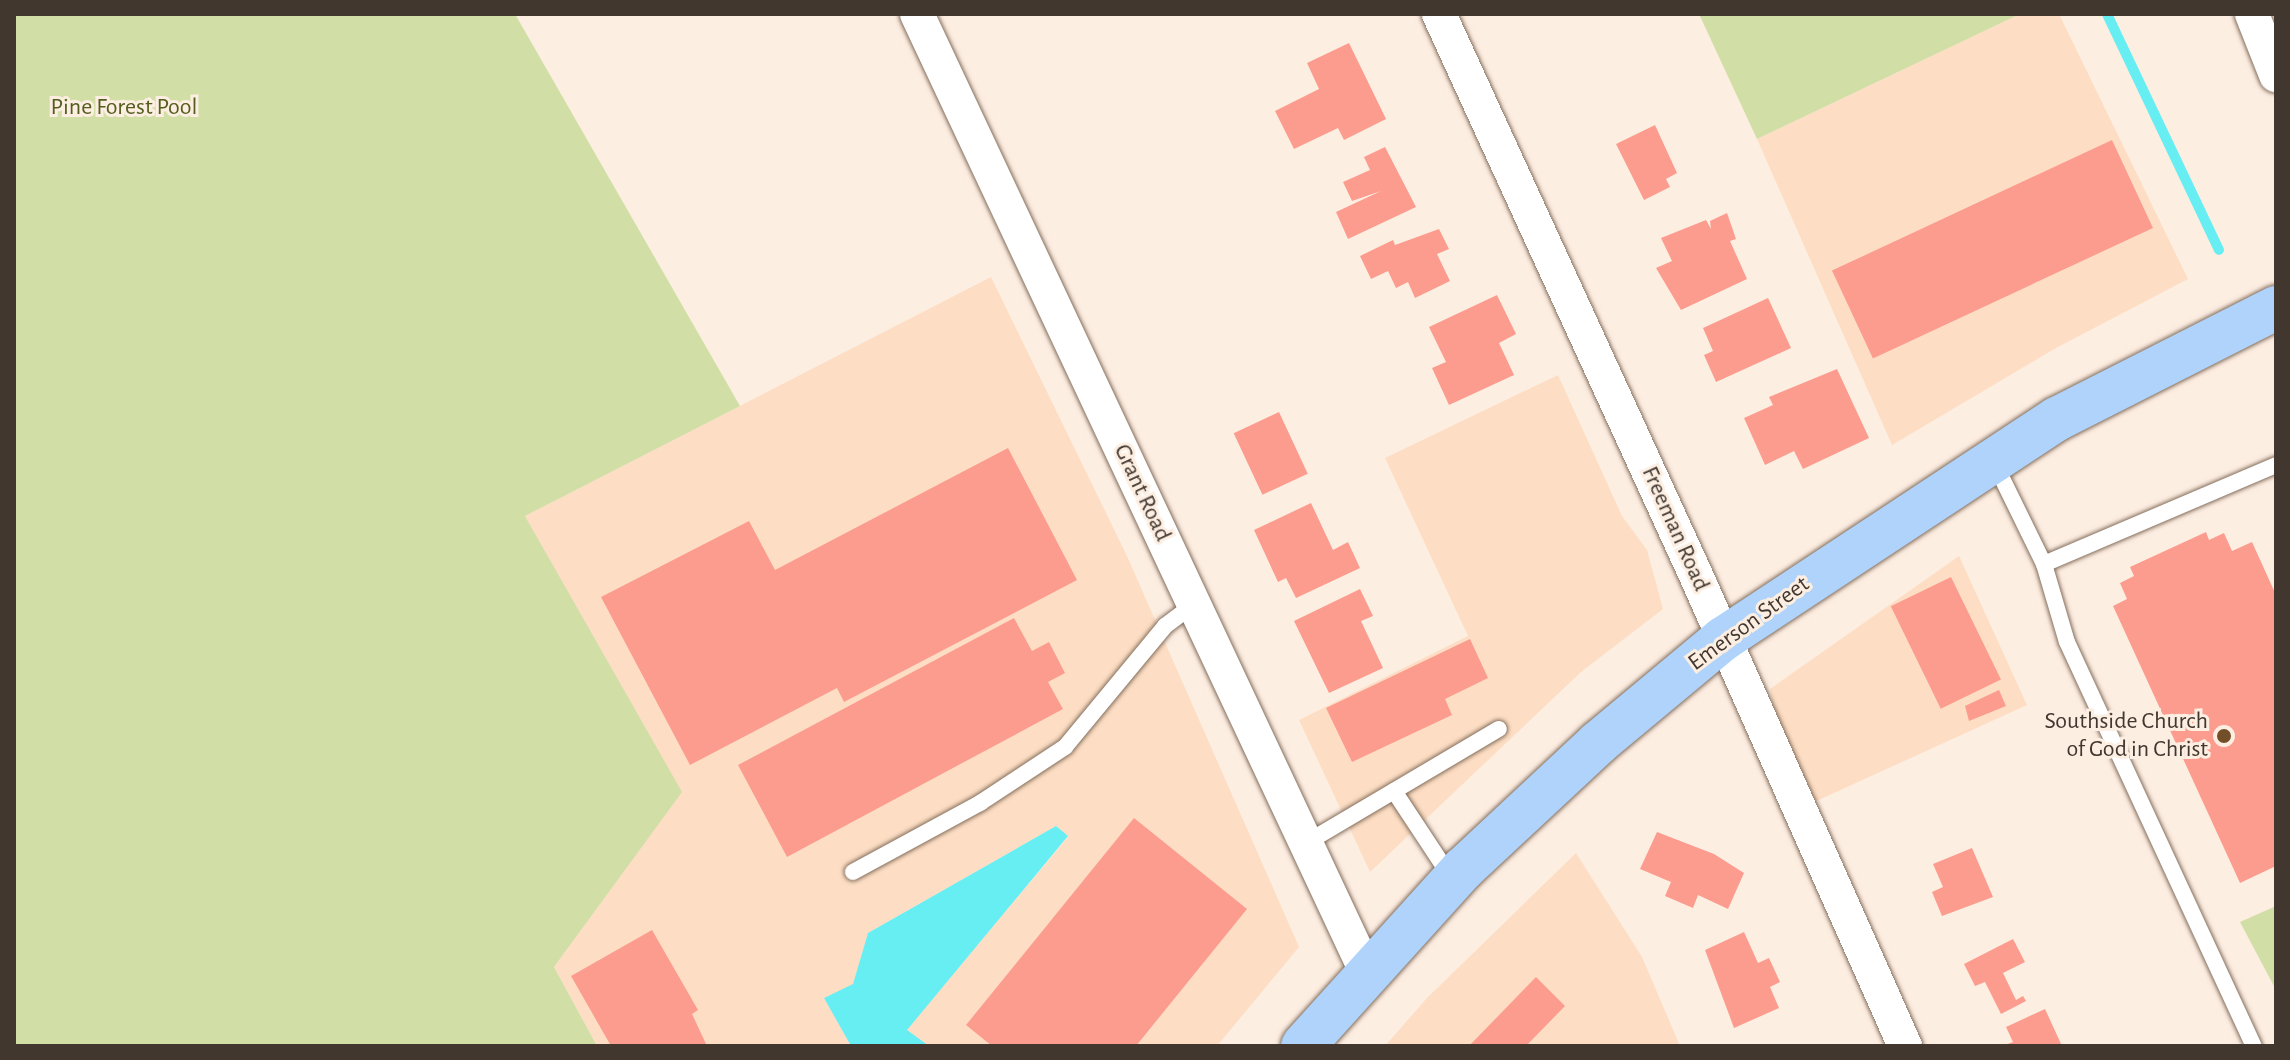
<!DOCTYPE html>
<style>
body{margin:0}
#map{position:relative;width:2290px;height:1060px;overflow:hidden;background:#fdeee2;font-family:"Alegreya Sans",sans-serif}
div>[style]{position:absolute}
.built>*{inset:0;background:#fddec4}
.green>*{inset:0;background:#d1dfa6}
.water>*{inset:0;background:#66eef2}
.stream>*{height:10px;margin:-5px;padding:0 5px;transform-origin:5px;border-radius:5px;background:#66eef2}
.building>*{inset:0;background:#fc9c8e;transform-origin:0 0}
.roads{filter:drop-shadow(0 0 2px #846e5c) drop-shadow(0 0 2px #846e5c)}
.lane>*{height:16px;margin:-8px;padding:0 8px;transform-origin:8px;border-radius:8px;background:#fff}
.street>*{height:34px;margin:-17px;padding:0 17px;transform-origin:17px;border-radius:17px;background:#fff}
.primary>*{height:44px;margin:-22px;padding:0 22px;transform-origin:22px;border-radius:22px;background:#afd3fb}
.dots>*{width:22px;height:22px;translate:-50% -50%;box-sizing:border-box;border:4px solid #fdeee2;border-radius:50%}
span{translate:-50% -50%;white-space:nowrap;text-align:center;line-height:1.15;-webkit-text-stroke:6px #fdeee2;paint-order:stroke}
.park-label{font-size:24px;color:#535e1e}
.street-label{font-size:24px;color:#41372f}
.poi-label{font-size:24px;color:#41372f}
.right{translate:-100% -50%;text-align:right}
.frame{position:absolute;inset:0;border:16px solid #41372f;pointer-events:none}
</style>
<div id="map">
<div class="built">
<div style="clip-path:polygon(2020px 14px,2059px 14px,2188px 279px,2056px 348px,1892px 445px,1757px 139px)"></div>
<div style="clip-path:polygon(991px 277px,1127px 556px,1299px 947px,1217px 1046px,929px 1046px,906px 1030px,1068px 837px,1056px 826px,868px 933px,853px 985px,824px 998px,851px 1046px,597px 1046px,554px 967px,681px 792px,525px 516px)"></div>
<div style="clip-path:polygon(1558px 375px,1622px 516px,1647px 550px,1663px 609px,1581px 672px,1370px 872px,1299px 720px,1468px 636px,1385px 458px)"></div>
<div style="clip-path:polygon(1959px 556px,2027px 705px,1812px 803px,1778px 729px,1770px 689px)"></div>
<div style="clip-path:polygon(1576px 853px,1642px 957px,1680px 1046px,1385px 1046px,1427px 998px)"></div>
</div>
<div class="green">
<div style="clip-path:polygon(14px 14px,515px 14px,740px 406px,525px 516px,682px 792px,554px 967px,597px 1046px,14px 1046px)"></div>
<div style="clip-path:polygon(1699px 14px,2020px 14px,1757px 139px)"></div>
<div style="clip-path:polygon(2276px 906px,2276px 990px,2240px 922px)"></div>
</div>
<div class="water">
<div style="clip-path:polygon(1056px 826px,1068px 836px,907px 1030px,929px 1046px,851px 1046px,824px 998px,853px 984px,868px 933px)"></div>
</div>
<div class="stream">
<div style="left:2107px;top:14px;width:261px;rotate:64.6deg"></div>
</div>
<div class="building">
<div style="clip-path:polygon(1349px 43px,1386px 119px,1344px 140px,1338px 128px,1294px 149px,1275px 111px,1319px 89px,1307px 63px)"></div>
<div style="clip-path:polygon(1655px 125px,1677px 173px,1666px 179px,1670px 187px,1644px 200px,1616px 144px)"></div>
<div style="left:2112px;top:140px;width:97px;height:309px;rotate:65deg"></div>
<div style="clip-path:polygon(1385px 147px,1416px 207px,1348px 239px,1336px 212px,1381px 191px,1352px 201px,1343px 182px,1370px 170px,1364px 157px)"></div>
<div style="clip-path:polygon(1727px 213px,1736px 239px,1730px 241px,1747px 279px,1681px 310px,1656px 268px,1672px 261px,1661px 238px,1706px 220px,1711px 229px,1710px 221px)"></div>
<div style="clip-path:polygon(1439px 229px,1449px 249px,1437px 254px,1450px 281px,1415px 298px,1408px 282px,1396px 288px,1388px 271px,1371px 279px,1360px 256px,1393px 240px,1395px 245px)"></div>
<div style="clip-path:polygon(1497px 295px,1516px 334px,1499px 343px,1514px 375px,1449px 405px,1432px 368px,1446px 362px,1429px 327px)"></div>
<div style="clip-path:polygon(1768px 298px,1791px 348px,1716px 382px,1704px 355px,1713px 351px,1703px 328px)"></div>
<div style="clip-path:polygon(1837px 369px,1869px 438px,1803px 469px,1794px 451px,1765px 465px,1744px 418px,1773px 405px,1769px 397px)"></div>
<div style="left:1279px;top:412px;width:68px;height:50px;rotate:65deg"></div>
<div style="clip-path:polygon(1008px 448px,1077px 580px,844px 702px,837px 688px,690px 765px,601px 597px,749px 521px,775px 570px)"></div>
<div style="clip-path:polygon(1311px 503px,1333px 550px,1348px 542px,1360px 568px,1296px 598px,1286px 578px,1278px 582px,1254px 530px)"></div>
<div style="clip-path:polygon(2206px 532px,2209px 540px,2224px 533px,2232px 551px,2252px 542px,2276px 595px,2276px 866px,2240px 883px,2113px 606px,2127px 599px,2120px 583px,2134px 576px,2130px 567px)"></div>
<div style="left:1951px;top:577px;width:114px;height:67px;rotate:64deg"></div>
<div style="clip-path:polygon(1360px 589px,1373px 616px,1361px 621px,1383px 668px,1329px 693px,1294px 621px)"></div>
<div style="clip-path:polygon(1014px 618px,1032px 651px,1049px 642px,1065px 673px,1048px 682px,1063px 709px,787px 857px,738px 765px)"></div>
<div style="clip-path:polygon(1470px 639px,1488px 678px,1445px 699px,1452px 715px,1352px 762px,1326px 708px)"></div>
<div style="clip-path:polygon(1999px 690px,2006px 706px,1969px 721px,1965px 706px)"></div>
<div style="clip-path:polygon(1134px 818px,1247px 909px,1136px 1046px,992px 1046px,966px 1025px)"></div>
<div style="clip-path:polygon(1657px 832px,1714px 854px,1744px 873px,1728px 909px,1698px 895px,1693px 908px,1665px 896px,1671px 882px,1640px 869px)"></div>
<div style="clip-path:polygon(1972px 848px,1993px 897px,1942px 916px,1932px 892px,1943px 887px,1933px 864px)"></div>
<div style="clip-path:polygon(652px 930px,698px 1010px,692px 1014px,707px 1046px,611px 1046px,571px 976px)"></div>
<div style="clip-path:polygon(1744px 932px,1758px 963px,1769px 958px,1780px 982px,1770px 987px,1779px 1008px,1734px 1028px,1705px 950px)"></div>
<div style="clip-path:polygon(2013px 939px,2025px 962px,2003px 973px,2016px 1000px,2023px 996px,2026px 1001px,2001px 1014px,1985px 982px,1975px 986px,1964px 964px)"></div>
<div style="clip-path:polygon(1536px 977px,1565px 1006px,1526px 1046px,1469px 1046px)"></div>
<div style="clip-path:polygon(2045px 1009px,2062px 1046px,2002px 1046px,2013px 1042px,2006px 1027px)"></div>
</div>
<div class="roads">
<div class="lane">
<div style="left:1995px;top:464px;width:111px;rotate:63.9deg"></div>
<div style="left:2044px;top:564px;width:81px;rotate:73.6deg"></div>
<div style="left:2067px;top:642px;width:445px;rotate:65.2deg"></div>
<div style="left:2044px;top:564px;width:252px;rotate:-23.1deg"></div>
<div style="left:1394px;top:791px;width:105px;rotate:56.6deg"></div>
<div style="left:1306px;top:843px;width:224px;rotate:-30.6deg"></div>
<div style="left:853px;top:872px;width:145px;rotate:-28.5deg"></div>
<div style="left:980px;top:803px;width:102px;rotate:-33.4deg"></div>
<div style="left:1065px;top:747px;width:157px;rotate:-50.4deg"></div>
<div style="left:1165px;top:626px;width:36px;rotate:-37deg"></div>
</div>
<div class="street">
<div style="left:917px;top:14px;width:1057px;rotate:64.87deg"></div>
<div style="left:1439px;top:14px;width:625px;rotate:65.4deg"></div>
<div style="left:1699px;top:582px;width:508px;rotate:66.06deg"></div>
<div style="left:2252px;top:14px;width:66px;rotate:68.5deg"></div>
</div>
<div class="primary">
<div style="left:1303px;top:1046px;width:239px;rotate:-47.9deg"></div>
<div style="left:1463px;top:869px;width:185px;rotate:-43deg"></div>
<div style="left:1598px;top:743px;width:163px;rotate:-39.8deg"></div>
<div style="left:1723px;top:639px;width:400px;rotate:-33.4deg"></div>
<div style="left:2057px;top:419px;width:246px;rotate:-26.9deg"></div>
</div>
</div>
<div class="dots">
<div style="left:2224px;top:736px;background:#724f28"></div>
</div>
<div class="park-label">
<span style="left:124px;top:108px">Pine Forest Pool</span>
</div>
<div class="street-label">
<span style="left:1142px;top:493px;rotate:65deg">Grant Road</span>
<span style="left:1675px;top:529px;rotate:66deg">Freeman Road</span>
<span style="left:1749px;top:624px;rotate:-36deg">Emerson Street</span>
</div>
<div class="poi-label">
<span class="right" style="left:2208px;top:736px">Southside Church<br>of God in Christ</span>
</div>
<div class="frame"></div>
</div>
